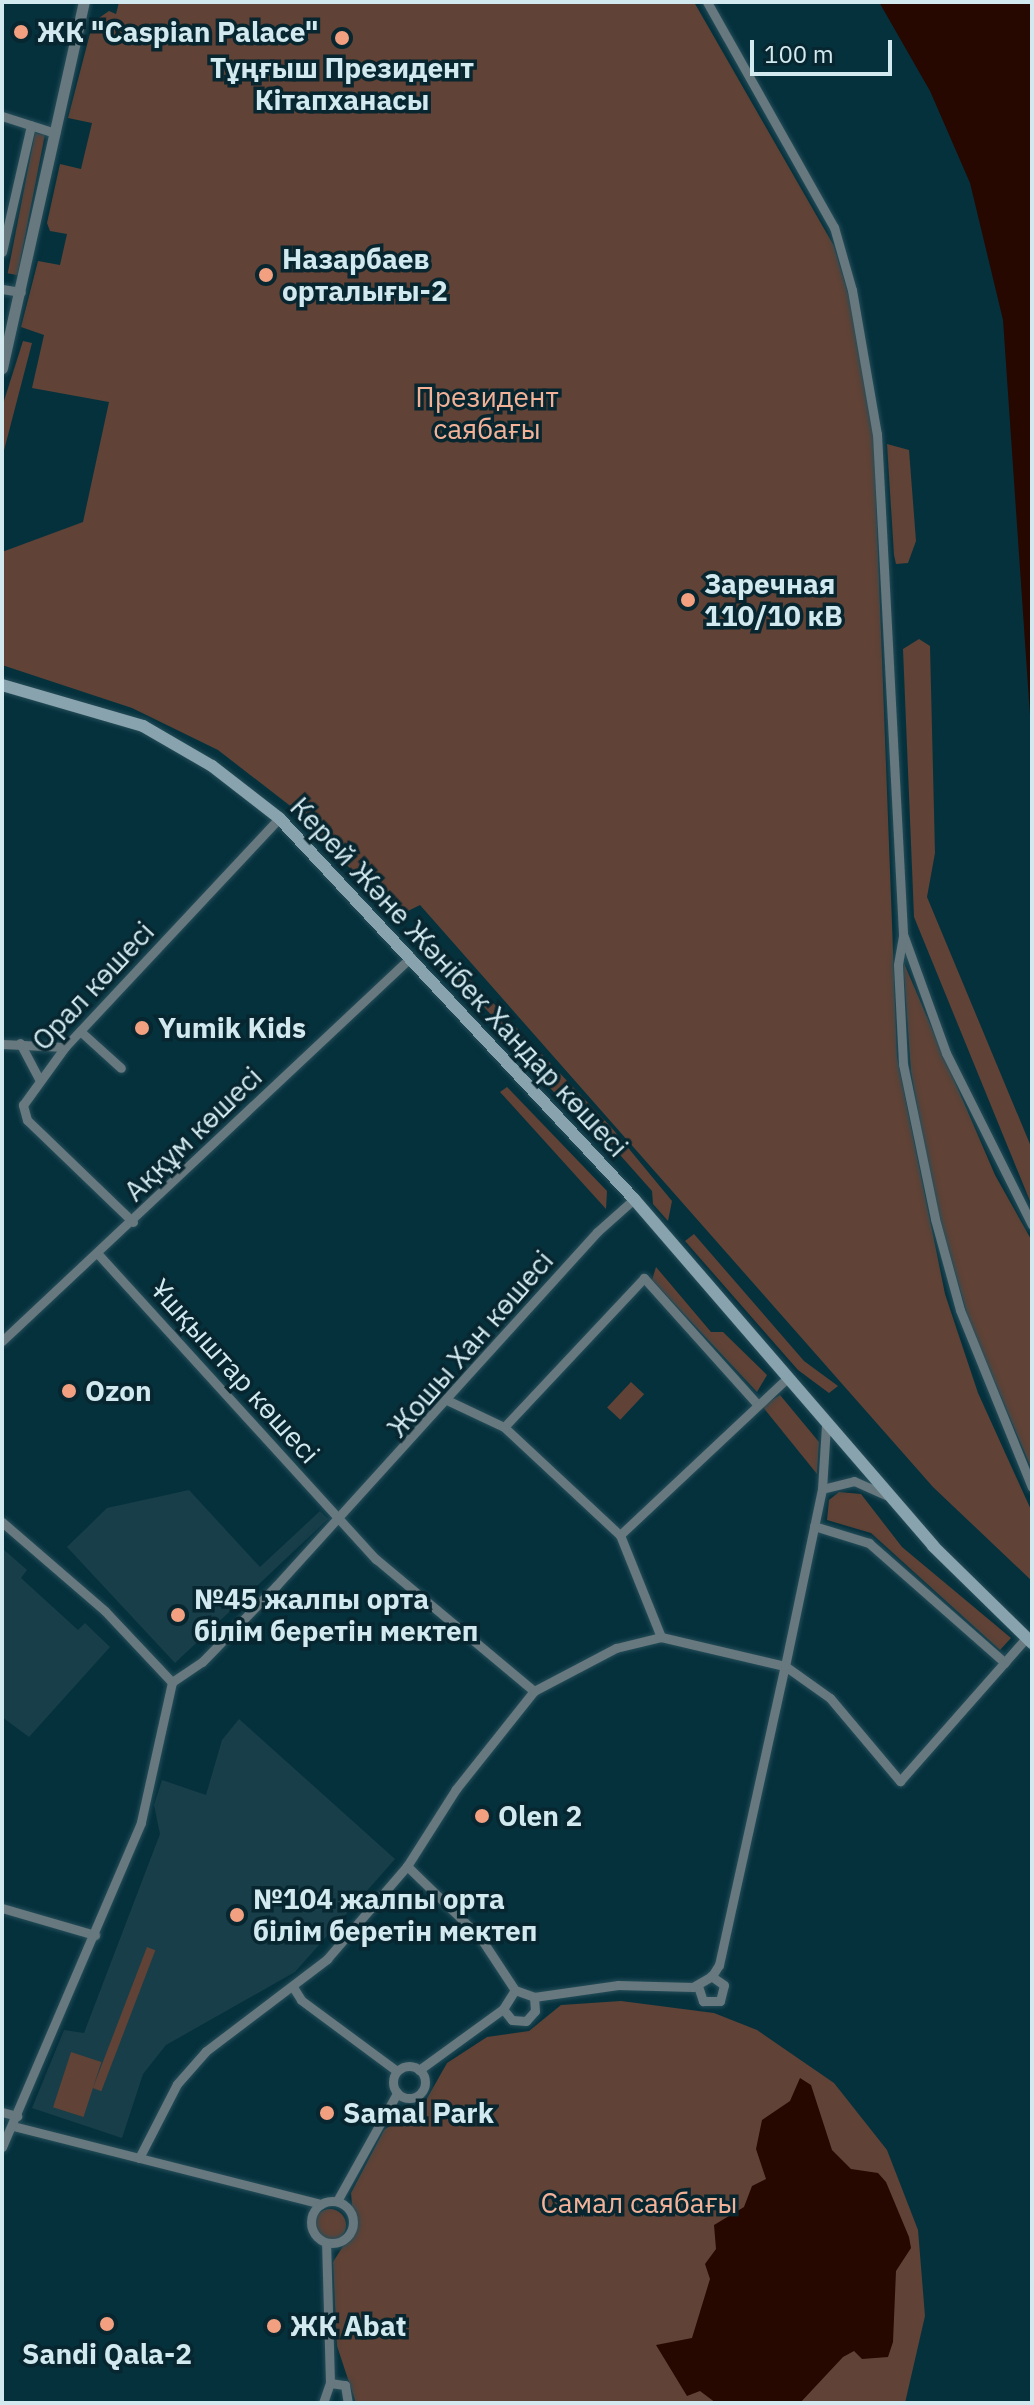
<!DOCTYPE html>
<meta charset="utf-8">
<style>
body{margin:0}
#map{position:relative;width:1034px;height:2405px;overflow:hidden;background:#05313d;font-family:"IBM Plex Sans",sans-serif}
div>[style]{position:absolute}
.built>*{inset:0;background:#173e49}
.green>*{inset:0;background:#604236;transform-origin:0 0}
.round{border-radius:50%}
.water>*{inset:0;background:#260800}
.roads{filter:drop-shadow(0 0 2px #264e5a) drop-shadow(0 0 2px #264e5a)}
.minor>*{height:9px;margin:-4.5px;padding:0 4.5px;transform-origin:4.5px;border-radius:4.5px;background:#67787e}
.minor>.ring{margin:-4.5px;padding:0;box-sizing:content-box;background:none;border:9px solid #67787e;border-radius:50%}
.tertiary>*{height:11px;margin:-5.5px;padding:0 5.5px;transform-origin:5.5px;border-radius:5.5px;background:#67787e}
.secondary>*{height:12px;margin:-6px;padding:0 6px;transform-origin:6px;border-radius:6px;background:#88a3ad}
.dots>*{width:22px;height:22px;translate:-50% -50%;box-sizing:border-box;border:4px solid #07262f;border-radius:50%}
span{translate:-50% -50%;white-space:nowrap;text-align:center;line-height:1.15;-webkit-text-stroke:7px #07262f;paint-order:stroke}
.poi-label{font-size:28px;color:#d3e9f0;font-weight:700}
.left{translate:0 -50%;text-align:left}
.park-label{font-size:28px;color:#f3b298}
.street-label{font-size:28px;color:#d3e9f0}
.frame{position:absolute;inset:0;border:4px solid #d3e9f0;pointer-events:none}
.scale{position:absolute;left:750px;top:40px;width:142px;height:36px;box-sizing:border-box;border:4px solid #d3e9f0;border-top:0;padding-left:10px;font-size:24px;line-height:28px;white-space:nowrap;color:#d3e9f0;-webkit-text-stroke:6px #07262f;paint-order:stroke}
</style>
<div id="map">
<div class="built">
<div style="clip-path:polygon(189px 1490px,260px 1567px,320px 1511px,328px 1519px,175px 1663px,67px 1547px,107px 1508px)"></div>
<div style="clip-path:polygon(2px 1548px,27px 1570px,21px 1578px,78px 1630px,85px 1623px,110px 1647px,29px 1737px,2px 1717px)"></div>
<div style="clip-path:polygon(239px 1719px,395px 1859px,295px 1972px,166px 2045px,143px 2074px,122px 2138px,32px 2108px,64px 2030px,84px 2033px,160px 1834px,154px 1805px,162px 1780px,206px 1795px,222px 1740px)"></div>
</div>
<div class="green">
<div style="clip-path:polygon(119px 2px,694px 2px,834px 246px,853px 310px,873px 420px,897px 1057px,945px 1294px,978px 1393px,1032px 1512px,1032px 1581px,933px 1487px,420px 905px,396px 917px,293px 808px,218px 750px,132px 708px,2px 665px,2px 552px,83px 522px,109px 402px,32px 388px,44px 335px,21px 327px,38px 261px,60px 265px,67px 234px,50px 231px,47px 223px,60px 164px,81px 169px,92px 123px,68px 118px,93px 22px,109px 11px,116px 14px)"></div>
<div style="left:35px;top:133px;width:10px;height:143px;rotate:11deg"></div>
<div style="clip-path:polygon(23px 341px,32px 343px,2px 458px,2px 407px)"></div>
<div style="clip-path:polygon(887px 444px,909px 450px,916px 541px,908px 563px,896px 564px,894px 555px)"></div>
<div style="clip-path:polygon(919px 639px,930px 646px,935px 853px,927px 897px,1032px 1149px,1032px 1206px,914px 917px,903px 649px)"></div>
<div style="clip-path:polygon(419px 925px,611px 1127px,672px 1201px,668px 1221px,653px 1204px,652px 1191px,605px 1138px,596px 1136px,507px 1043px,503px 1028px,466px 987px,433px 965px,412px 937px)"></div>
<div style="clip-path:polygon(903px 961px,995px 1175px,1032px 1241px,1032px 1470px,969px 1321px,933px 1195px,911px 1072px)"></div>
<div style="clip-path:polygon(507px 1087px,607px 1191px,606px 1209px,500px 1092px)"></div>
<div style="clip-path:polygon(694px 1234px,804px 1361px,838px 1386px,829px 1393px,798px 1370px,685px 1241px)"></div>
<div style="clip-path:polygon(656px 1267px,711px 1332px,723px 1332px,767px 1375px,757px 1392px,652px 1280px)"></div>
<div style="left:631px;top:1382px;width:18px;height:35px;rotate:43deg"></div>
<div style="clip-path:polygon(780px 1395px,819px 1442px,817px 1474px,762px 1406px)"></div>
<div style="clip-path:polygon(839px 1492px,861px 1494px,902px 1547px,1011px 1638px,1000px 1650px,871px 1533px,827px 1520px,829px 1500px)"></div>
<div style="left:147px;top:1947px;width:9px;height:151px;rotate:21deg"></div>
<div style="clip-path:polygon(621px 2001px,714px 2013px,757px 2030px,834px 2083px,887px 2150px,918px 2230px,925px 2316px,905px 2403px,356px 2403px,337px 2346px,333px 2262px,354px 2229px,351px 2193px,384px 2130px,425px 2102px,447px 2063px,487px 2037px,529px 2031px,561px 2005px)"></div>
<div style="left:71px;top:2052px;width:32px;height:58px;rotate:18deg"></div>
<div class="round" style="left:314px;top:2209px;width:32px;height:32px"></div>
</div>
<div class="water">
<div style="clip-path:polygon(879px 2px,1032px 2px,1032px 745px,1003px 320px,970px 183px,930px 91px)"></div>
<div style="clip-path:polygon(800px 2078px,811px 2085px,832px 2150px,851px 2169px,878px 2173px,886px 2182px,909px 2237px,911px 2248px,896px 2271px,893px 2342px,888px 2357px,862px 2359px,854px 2351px,843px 2357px,800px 2403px,716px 2403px,700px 2391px,687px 2396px,656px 2345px,692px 2338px,710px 2279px,705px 2264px,716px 2249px,714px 2225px,744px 2207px,752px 2186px,766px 2179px,756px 2149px,762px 2120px,790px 2101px)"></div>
</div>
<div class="roads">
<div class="minor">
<div style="left:707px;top:2px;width:258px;rotate:60.6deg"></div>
<div style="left:834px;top:227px;width:66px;rotate:74.1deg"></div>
<div style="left:852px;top:290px;width:146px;rotate:80.2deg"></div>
<div style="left:877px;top:434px;width:501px;rotate:87.02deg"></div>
<div style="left:903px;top:934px;width:127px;rotate:70.1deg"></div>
<div style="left:946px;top:1053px;width:192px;rotate:63.4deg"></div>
<div style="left:2px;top:116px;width:56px;rotate:17.8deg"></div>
<div style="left:2px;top:252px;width:130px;rotate:-77.1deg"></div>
<div style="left:2px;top:289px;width:19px;rotate:9deg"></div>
<div style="left:903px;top:936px;width:29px;rotate:100deg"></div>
<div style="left:898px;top:965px;width:99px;rotate:87.1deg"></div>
<div style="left:903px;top:1064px;width:158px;rotate:78.3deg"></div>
<div style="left:935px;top:1219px;width:94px;rotate:74.6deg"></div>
<div style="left:960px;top:1310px;width:191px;rotate:67.9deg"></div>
<div style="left:80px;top:1031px;width:55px;rotate:42.1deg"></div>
<div style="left:20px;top:1043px;width:41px;rotate:62.2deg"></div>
<div style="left:2px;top:1044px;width:63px;rotate:2.7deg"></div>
<div style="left:133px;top:1222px;width:147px;rotate:-136.1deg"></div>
<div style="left:27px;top:1120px;width:16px;rotate:-105deg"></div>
<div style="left:23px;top:1105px;width:72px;rotate:-54.1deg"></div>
<div style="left:65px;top:1047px;width:313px;rotate:-46.9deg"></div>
<div style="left:98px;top:1254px;width:413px;rotate:47.7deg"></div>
<div style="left:376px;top:1559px;width:206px;rotate:39.9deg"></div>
<div style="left:2px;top:1341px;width:561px;rotate:-43.19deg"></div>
<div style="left:449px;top:1401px;width:61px;rotate:25.3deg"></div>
<div style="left:758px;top:1405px;width:171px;rotate:-131.9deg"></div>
<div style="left:644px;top:1278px;width:204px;rotate:133.2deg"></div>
<div style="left:504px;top:1427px;width:158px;rotate:43deg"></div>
<div style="left:620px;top:1535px;width:228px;rotate:-43.2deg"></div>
<div style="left:822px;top:1489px;width:33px;rotate:-14deg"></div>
<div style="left:854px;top:1481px;width:35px;rotate:24deg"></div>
<div style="left:2px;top:1522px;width:136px;rotate:40.8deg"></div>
<div style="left:105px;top:1611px;width:98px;rotate:46.7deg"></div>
<div style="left:814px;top:1526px;width:58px;rotate:17.2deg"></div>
<div style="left:869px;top:1543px;width:181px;rotate:41.4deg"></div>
<div style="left:620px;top:1535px;width:110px;rotate:68.1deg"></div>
<div style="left:172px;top:1682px;width:36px;rotate:-34deg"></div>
<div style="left:202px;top:1662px;width:107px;rotate:-45.8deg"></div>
<div style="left:277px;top:1585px;width:476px;rotate:-47.8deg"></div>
<div style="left:597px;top:1232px;width:50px;rotate:-41.7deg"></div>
<div style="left:407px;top:1866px;width:102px;rotate:44.2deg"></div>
<div style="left:480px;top:1937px;width:64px;rotate:56.6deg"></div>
<div style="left:2px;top:1908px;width:97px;rotate:16.2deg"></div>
<div style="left:698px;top:1986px;width:16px;rotate:72deg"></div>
<div style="left:703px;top:2001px;width:17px"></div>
<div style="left:720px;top:2001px;width:16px;rotate:-76deg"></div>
<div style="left:724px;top:1985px;width:16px;rotate:-145deg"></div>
<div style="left:293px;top:1987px;width:15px;rotate:58deg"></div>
<div style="left:301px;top:2000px;width:119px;rotate:36.5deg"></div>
<div style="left:503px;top:2009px;width:14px;rotate:51deg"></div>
<div style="left:512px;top:2020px;width:14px;rotate:4deg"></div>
<div style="left:526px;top:2021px;width:13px;rotate:-48deg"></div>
<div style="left:535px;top:2011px;width:14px;rotate:-94deg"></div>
<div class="ring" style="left:393px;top:2066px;width:23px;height:23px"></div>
<div style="left:419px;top:2070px;width:104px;rotate:-36deg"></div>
<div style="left:503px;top:2009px;width:22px;rotate:-58deg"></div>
<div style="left:515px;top:1990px;width:20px;rotate:20deg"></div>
<div style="left:534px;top:1997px;width:85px;rotate:-8.1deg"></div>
<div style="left:618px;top:1985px;width:75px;rotate:1.5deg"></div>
<div style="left:693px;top:1987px;width:22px;rotate:-30deg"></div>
<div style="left:712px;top:1976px;width:13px;rotate:-58deg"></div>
<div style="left:719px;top:1965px;width:306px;rotate:-77.6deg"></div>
<div style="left:785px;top:1666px;width:55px;rotate:35.4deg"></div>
<div style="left:830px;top:1698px;width:109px;rotate:49.9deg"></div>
<div style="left:900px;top:1781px;width:191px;rotate:-48.6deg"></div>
<div style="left:2px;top:2112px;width:16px;rotate:15deg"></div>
<div style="left:13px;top:2126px;width:318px;rotate:14.2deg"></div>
<div style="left:2px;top:2147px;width:353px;rotate:-66.8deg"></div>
<div style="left:141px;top:1822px;width:143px;rotate:-77.5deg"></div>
<div style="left:139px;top:2158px;width:83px;rotate:-62.8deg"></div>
<div style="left:177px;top:2084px;width:44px;rotate:-48.7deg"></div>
<div style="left:206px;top:2051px;width:152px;rotate:-37.2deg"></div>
<div style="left:327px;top:1959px;width:123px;rotate:-49.3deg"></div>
<div style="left:407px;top:1866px;width:91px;rotate:-57.5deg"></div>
<div style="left:456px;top:1789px;width:125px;rotate:-51.5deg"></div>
<div style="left:534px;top:1691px;width:93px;rotate:-27.7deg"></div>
<div style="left:616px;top:1648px;width:46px;rotate:-13.7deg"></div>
<div style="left:661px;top:1637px;width:127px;rotate:13.2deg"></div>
<div style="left:785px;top:1666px;width:181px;rotate:-78.2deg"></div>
<div style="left:822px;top:1489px;width:64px;rotate:-86.4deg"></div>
<div class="ring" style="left:311px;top:2201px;width:33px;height:33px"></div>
<div style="left:337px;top:2201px;width:124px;rotate:-60.9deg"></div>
<div style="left:330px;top:2383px;width:15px;rotate:8deg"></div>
<div style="left:345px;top:2385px;width:18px;rotate:81deg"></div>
<div style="left:323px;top:2403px;width:21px;rotate:-71deg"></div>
<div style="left:330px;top:2383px;width:140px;rotate:-91.6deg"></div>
</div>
<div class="tertiary">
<div style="left:2px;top:368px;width:375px;rotate:-77.4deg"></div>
</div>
<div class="secondary">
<div style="left:2px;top:685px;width:147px;rotate:16.2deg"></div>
<div style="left:143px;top:726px;width:80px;rotate:30.1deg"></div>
<div style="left:212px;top:766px;width:85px;rotate:37.8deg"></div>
<div style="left:279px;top:818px;width:521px;rotate:47.02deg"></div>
<div style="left:634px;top:1199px;width:458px;rotate:49.2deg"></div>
<div style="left:933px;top:1546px;width:139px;rotate:44.4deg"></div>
</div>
</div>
<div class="dots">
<div style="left:21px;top:32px;background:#f2a080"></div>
<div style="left:342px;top:38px;background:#f2a080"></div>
<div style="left:266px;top:275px;background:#f2a080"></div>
<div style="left:688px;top:600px;background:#f2a080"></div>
<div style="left:142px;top:1028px;background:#f2a080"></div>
<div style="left:69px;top:1391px;background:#f2a080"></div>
<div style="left:178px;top:1615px;background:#f2a080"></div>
<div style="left:482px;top:1816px;background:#f2a080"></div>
<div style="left:237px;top:1915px;background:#f2a080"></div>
<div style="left:327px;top:2113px;background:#f2a080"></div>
<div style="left:107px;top:2324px;background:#f2a080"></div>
<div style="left:274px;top:2326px;background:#f2a080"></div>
</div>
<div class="poi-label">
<span class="left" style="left:37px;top:32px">ЖК "Caspian Palace"</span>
<span style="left:342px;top:84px">Тұңғыш Президент<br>Кітапханасы</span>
<span class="left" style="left:282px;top:275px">Назарбаев<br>орталығы-2</span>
<span class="left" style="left:704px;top:600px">Заречная<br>110/10 кВ</span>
<span class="left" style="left:158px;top:1028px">Yumik Kids</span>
<span class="left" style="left:85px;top:1391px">Ozon</span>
<span class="left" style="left:194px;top:1615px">№45 жалпы орта<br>білім беретін мектеп</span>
<span class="left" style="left:498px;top:1816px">Olen 2</span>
<span class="left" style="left:253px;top:1915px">№104 жалпы орта<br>білім беретін мектеп</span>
<span class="left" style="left:343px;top:2113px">Samal Park</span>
<span class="left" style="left:290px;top:2326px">ЖК Abat</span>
<span style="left:107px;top:2354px">Sandi Qala-2</span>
</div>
<div class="park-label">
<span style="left:487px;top:413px">Президент<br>саябағы</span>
<span style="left:639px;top:2203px">Самал саябағы</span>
</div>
<div class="street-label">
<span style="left:459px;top:977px;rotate:47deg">Керей Және Жәнібек Хандар көшесі</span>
<span style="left:93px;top:986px;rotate:-47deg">Орал көшесі</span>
<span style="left:193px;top:1134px;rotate:-44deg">Аққұм көшесі</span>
<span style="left:470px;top:1344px;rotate:-49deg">Жошы Хан көшесі</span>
<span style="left:235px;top:1371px;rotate:48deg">Ұшқыштар көшесі</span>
</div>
<div class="frame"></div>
<div class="scale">100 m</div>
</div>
